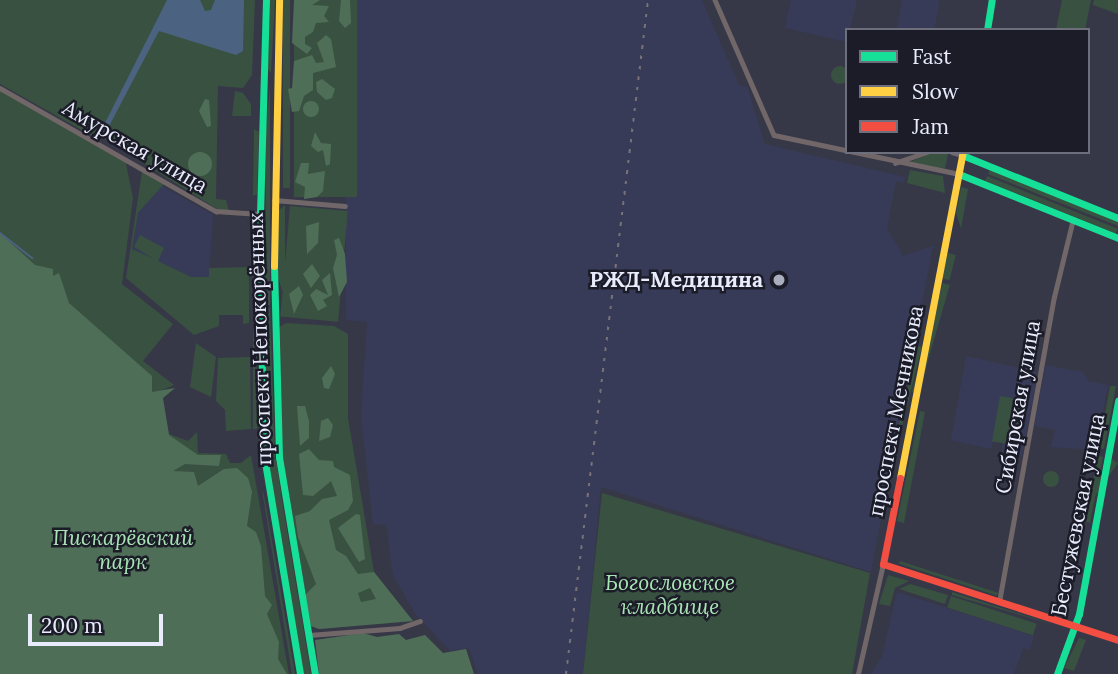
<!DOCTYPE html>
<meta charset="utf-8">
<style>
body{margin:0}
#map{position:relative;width:1118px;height:674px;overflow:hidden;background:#363847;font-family:Lora,serif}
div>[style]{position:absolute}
.built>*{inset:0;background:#373b58}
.green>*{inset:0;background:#395140;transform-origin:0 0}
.round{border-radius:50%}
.forest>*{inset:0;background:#4f6e57}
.water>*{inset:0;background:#4c6281}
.stream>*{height:2px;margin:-1px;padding:0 1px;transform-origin:1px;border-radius:1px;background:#4c6281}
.street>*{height:4.5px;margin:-2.25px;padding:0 2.25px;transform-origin:2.25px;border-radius:2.25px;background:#726768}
.fast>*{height:7px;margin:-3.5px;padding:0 3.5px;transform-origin:3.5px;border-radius:3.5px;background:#16e098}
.slow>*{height:7px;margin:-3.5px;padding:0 3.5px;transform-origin:3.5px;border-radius:3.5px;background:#ffcf43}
.jam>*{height:7px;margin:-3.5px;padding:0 3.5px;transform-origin:3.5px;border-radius:3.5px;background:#f24e42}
.rail>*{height:2px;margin-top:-1px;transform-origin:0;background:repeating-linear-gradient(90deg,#797277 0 3.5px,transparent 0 10.5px)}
.dots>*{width:19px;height:19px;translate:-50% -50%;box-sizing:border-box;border:4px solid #1b1c28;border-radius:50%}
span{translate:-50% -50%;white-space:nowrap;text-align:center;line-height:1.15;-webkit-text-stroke:5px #1b1c28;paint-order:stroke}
.street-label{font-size:21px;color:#e9ecfd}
.poi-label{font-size:21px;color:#e9ecfd;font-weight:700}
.right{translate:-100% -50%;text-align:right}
.park-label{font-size:21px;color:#a8e4b4;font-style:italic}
.legend{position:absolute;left:845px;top:28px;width:245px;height:126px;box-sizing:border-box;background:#1b1c28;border:2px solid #6d6f7d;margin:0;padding:9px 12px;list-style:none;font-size:21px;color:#e9ecfd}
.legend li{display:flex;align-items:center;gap:14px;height:35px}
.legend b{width:35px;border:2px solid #6d6f7d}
.scale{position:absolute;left:28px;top:614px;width:135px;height:32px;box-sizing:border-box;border:4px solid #e9ecfd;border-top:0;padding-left:9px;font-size:21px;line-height:24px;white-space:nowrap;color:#e9ecfd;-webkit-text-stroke:5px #1b1c28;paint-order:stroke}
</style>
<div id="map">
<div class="built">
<div style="clip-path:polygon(357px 0,702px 0,739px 85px,747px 87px,765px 144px,905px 177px,904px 183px,896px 181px,887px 228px,903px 256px,933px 246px,871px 572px,601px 487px,583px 674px,478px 674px,469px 648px,450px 651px,415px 613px,393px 575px,386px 525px,373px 524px,361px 418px,367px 322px,346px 320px,346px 153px)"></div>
<div style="clip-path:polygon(791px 0,857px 0,847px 42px,785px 28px)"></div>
<div style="clip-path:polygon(902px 0,940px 0,934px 30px,897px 30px)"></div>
<div style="clip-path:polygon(162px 186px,213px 215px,209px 277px,191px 277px,132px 249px,138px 213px)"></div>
<div style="clip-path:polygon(966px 356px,1038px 372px,1022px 456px,1002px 452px,1002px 443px,993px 442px,991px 449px,951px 440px)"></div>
<div style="clip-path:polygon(1046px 365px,1083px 372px,1088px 381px,1108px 385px,1096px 450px,1051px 447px,1055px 430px,1034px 426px)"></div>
<div style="clip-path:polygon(897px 592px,1034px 636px,1030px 650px,1023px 648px,1014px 674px,871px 674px,882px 656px)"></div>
</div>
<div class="green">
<div style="clip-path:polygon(0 0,255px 0,252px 75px,243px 88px,218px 86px,216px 199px,226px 200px,229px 211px,217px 209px,101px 137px,94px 137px,0 84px)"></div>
<div style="clip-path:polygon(270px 0,275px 0,271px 73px,268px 70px)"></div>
<div style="left:283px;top:0;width:7px;height:188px"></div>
<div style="left:294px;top:0;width:63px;height:197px"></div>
<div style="clip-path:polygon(1062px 0,1091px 0,1085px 30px,1056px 30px)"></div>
<div style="clip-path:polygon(1094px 0,1118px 0,1118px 14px,1093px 5px)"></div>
<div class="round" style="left:831px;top:66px;width:18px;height:18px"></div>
<div style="clip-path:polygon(270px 86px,270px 305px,265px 305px,266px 127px)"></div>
<div style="clip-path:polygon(0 90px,125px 159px,133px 198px,122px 284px,173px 324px,143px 361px,174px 385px,160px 391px,169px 434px,188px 441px,197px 432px,198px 453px,226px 454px,230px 463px,241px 463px,251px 455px,289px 674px,0 674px)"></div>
<div style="clip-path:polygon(235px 91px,243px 93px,251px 104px,251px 116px,232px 116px)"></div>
<div style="clip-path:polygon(254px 129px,259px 132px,257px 194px,253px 196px)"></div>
<div style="clip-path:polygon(933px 152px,948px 154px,945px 169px,910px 162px)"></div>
<div style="clip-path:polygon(990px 169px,1118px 221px,1118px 226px,988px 174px)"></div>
<div style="clip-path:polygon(910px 170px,943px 176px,945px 193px,907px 183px)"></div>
<div style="clip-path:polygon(142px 171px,165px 183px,138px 213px,132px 249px,154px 259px,134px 247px,140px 235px,164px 248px,158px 261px,191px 277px,209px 277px,209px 268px,249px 267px,249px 323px,243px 324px,243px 315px,219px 315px,219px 326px,194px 335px,126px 278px)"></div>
<div style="left:987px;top:176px;width:141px;height:5px;rotate:22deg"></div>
<div style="clip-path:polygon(961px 187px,968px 189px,961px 229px,956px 213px)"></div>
<div style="clip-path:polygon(285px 205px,285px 290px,282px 290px,277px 274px,277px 212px)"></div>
<div style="left:290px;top:206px;width:58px;height:111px;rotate:5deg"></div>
<div style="clip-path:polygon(252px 216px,257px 216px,257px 305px,253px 305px)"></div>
<div style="left:948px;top:253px;width:8px;height:26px;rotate:14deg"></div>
<div style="left:943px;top:283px;width:7px;height:113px;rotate:16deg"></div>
<div style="clip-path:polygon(264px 308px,270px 308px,275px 457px,267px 458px)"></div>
<div style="clip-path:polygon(286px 323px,334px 326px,348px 334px,348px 418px,374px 572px,413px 621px,319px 629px,311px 626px,283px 459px,278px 328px)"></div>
<div style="left:253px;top:329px;width:4px;height:100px"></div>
<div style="clip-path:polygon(196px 343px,216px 357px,211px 397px,190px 387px)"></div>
<div style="left:918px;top:346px;width:4px;height:120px;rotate:14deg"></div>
<div style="clip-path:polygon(250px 357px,251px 429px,226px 431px,225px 410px,216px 401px,218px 358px)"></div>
<div style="clip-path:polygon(1110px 386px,1116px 386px,1104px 449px,1099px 448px)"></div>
<div style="left:1000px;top:396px;width:22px;height:46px;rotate:10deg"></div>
<div style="clip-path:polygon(920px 411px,925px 412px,904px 523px,897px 521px)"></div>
<div style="left:1098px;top:456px;width:5px;height:67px;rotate:11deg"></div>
<div style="clip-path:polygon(276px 459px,282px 500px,311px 674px,302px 674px,267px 460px)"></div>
<div style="left:1112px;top:459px;width:7px;height:43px;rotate:34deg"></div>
<div class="round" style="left:1043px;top:471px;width:16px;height:16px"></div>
<div style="clip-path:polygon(262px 490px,264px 495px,295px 674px,292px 674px)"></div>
<div style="clip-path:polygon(602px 493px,870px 573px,852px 674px,583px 674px)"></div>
<div style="left:900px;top:561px;width:103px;height:3px;rotate:18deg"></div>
<div style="clip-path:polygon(888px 575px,909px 581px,895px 588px,890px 606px,879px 604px)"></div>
<div style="clip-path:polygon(910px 584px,948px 595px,945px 604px,899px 589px)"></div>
<div style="clip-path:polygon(952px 592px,1058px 626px,952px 595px)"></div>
<div style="left:951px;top:596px;width:90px;height:12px;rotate:18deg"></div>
<div style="clip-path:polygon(1079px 638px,1086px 640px,1074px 671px,1064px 668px)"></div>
</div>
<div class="forest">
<div style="clip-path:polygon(294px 0,320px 0,312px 5px,329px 6px,324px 16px,329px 22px,316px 23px,313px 32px,305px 37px,305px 44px,312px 48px,307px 54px,292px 43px)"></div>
<div style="clip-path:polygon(341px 0,350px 0,351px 23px,345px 28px,339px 21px)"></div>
<div style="clip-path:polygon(326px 35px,331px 39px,336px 67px,313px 73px,313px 90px,304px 96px,299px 111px,292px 112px,288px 89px,292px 88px,294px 61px,312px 55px,316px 63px,324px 62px,317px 43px)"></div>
<div style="clip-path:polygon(322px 79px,335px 89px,332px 98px,326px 100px,317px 92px,316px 82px)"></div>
<div style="clip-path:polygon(205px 99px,209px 100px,211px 126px,207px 127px,199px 111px)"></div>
<div class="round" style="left:303px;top:101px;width:16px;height:16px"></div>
<div style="clip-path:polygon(315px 132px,321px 143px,331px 144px,330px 164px,326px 166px,323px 150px,318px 152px,311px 146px)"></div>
<div class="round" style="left:188px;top:152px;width:24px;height:24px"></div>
<div style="clip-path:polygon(301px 163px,309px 163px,308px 174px,325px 171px,323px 191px,317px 197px,304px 199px,305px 187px,295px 182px)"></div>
<div style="clip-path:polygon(319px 222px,318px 243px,307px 254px,306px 226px)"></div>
<div style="clip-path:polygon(0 233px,35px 265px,53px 269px,53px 276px,59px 273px,69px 303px,152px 376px,152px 392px,175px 388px,163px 398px,169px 435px,198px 455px,221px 455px,219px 466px,185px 464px,173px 471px,194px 472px,198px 486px,224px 469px,237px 468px,248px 478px,252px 492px,247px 526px,256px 532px,261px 546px,265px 596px,272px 605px,267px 614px,279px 642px,278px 659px,287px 674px,0 674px)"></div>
<div style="clip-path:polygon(339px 238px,345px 254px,347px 282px,339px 297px,333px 268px,337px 255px,334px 240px)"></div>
<div style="clip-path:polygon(312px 264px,320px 276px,311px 288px,303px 274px)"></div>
<div style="clip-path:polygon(330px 273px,332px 295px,323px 300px,327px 306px,318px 311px,310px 295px,316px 289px,328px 295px,322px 280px)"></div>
<div style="clip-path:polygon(299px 286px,303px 295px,294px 314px,289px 294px)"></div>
<div style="clip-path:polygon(331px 366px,335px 374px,329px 389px,324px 388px,322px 378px)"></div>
<div style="clip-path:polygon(297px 406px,305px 406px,309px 421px,309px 438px,300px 446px)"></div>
<div style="clip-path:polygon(328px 418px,333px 425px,330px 437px,319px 441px,321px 421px)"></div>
<div style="clip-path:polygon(evenodd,309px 449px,319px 460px,333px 461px,334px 467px,350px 475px,353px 501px,348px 510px,329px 520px,336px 550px,346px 556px,358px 574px,374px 572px,413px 621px,319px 629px,311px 626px,305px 595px,316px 584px,298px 537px,295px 516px,310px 511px,322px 499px,337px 496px,331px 481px,313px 496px,303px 495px,299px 454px,309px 449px,370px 588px,376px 599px,361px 602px,358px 593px,370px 588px)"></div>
<div style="clip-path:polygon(356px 514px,360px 515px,365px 559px,359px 562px,338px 528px)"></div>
<div style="clip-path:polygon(363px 633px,377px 637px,399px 634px,406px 640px,425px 635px,443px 653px,466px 649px,474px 674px,319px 674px,315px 640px)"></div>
</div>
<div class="water">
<div style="clip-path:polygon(167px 0,200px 0,205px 11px,211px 10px,215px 0,244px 0,243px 51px,236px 55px,159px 31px,105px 134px,101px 131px)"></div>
</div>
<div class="stream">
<div style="left:0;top:233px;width:41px;rotate:38deg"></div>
</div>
<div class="street">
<div style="left:715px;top:0;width:147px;rotate:66.4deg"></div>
<div style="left:774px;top:135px;width:189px;rotate:11.9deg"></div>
<div style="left:0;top:88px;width:249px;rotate:29.7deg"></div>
<div style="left:216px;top:211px;width:44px;rotate:3.9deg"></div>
<div style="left:952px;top:152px;width:10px;rotate:17deg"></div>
<div style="left:895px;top:163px;width:34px;rotate:-19deg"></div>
<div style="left:274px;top:200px;width:71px;rotate:4.8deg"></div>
<div style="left:999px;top:602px;width:310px;rotate:-79.8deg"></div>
<div style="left:1054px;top:297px;width:80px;rotate:-76.3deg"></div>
<div style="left:309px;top:635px;width:91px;rotate:-4.4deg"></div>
<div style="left:400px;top:628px;width:21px;rotate:-19deg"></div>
<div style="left:858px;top:674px;width:113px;rotate:-77.2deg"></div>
</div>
<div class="fast">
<div style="left:266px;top:0;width:214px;rotate:91.6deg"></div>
<div style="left:260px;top:214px;width:236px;rotate:89.3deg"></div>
<div style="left:263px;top:450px;width:227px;rotate:80.6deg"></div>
<div style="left:987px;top:30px;width:30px;rotate:-81deg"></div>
<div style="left:962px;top:155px;width:168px;rotate:22deg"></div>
<div style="left:959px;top:174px;width:171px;rotate:21.9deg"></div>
<div style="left:274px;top:266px;width:191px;rotate:88.5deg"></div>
<div style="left:279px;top:457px;width:220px;rotate:80.6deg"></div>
<div style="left:1057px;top:674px;width:64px;rotate:-69.9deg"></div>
<div style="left:1079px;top:614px;width:217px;rotate:-79.6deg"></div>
</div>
<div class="slow">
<div style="left:274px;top:266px;width:266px;rotate:-88.9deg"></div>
<div style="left:900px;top:478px;width:332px;rotate:-79.1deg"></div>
</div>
<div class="jam">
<div style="left:900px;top:478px;width:88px;rotate:101.2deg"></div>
<div style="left:883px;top:564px;width:247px;rotate:17.9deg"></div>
</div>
<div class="rail">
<div style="left:566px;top:674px;width:679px;rotate:-83.06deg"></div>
</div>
<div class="dots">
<div style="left:779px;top:280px;background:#aaadbd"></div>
</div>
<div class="street-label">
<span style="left:135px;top:147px;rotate:30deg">Амурская улица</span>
<span style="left:260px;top:339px;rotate:-92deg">проспект Непокорённых</span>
<span style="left:1018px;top:407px;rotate:-80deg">Сибирская улица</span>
<span style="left:896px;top:411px;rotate:-79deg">проспект Мечникова</span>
<span style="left:1078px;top:515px;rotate:-79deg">Бестужевская улица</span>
</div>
<div class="poi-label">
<span class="right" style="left:763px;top:280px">РЖД-Медицина</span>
</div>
<div class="park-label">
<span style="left:123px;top:550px">Пискарёвский<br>парк</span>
<span style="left:670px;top:595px">Богословское<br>кладбище</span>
</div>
<ul class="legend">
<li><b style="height:9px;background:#16e098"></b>Fast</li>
<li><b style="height:9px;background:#ffcf43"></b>Slow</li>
<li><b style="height:9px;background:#f24e42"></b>Jam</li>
</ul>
<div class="scale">200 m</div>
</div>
